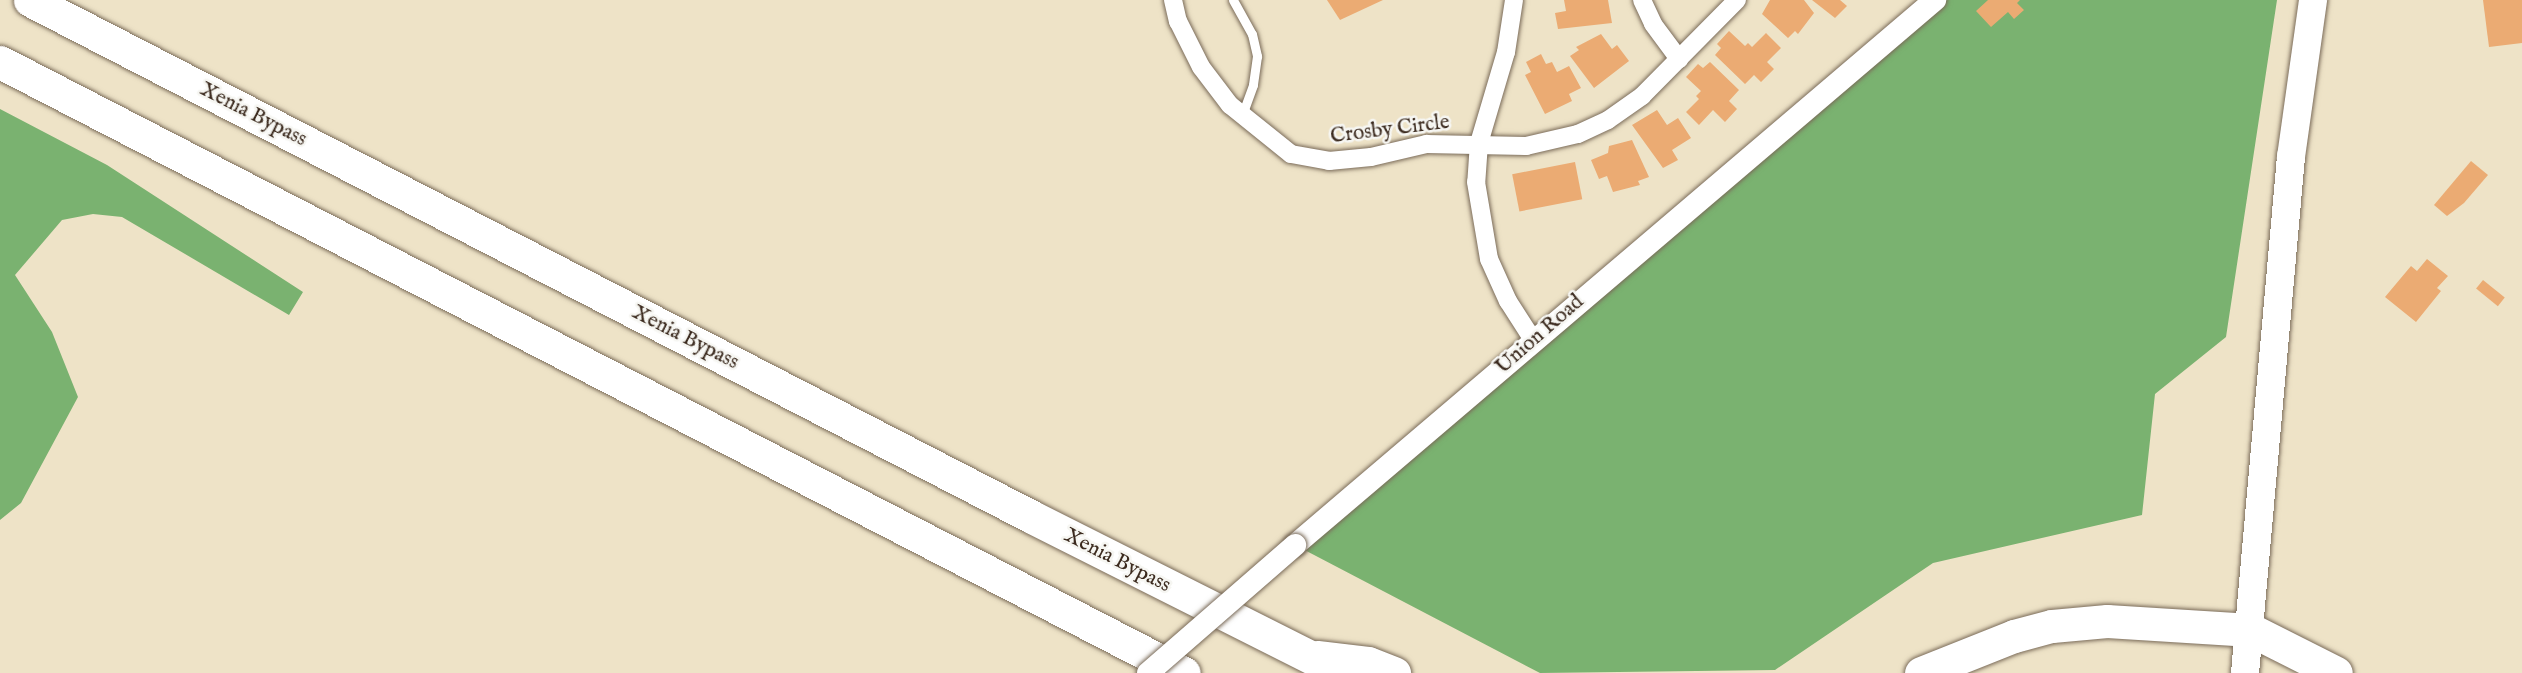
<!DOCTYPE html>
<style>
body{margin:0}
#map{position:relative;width:2522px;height:673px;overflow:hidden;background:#eee3c7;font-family:"IM FELL English",serif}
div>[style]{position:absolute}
.forest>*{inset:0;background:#7ab270}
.building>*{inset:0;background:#ebab73;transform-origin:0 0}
.roads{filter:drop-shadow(0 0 2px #7a6b59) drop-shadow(0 0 2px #7a6b59)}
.service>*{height:9px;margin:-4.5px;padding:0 4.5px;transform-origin:4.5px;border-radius:4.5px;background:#fff}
.minor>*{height:18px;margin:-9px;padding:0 9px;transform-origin:9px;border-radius:9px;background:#fff}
.tertiary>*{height:22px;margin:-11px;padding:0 11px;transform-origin:11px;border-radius:11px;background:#fff}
.primary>*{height:28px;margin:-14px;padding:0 14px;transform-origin:14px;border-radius:14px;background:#fff}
.motorway>*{height:33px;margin:-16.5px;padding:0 16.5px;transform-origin:16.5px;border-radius:16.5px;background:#fff}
.bridges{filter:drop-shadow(0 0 2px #7a6b59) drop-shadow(0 0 2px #7a6b59)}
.tertiary-bridge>*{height:22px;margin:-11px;padding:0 11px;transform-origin:11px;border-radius:11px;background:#fff}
span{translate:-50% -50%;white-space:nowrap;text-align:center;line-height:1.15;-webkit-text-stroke:5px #f6f6f2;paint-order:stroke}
.street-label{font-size:21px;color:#3b2a1e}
</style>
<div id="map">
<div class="forest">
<div style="clip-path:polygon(1935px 0,2277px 0,2226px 337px,2155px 394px,2142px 515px,1933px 563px,1775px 670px,1540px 673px,1295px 545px)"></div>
<div style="clip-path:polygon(0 109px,107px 165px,303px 292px,289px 315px,122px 217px,93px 214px,62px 220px,15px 275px,52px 332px,78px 397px,21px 503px,0 520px)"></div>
</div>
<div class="building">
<div style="clip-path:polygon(1327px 0,1383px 0,1340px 20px)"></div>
<div style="clip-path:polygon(1564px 0,1608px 0,1612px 23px,1558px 29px,1555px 13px,1566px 11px)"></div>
<div style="clip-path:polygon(1770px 0,1804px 0,1814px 13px,1798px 34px,1795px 31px,1788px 38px,1762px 14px)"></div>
<div style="clip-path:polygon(1812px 0,1840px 0,1847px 6px,1835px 18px)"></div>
<div style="clip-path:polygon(1988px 0,2020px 0,2017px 3px,2024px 10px,2014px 19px,2008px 12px,1991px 27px,1976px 11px)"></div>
<div style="clip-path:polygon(2483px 0,2522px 0,2522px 43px,2489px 47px)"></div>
<div style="clip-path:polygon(1729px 31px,1745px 46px,1748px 43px,1752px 47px,1766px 33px,1781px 48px,1767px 62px,1774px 69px,1761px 82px,1754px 75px,1745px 84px,1715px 55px,1721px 48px,1717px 44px)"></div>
<div style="clip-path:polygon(1601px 34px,1612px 49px,1617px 45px,1629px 61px,1594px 88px,1570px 56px,1579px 50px,1576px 47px)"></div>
<div style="clip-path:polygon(1541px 54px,1546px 64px,1552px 62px,1557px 72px,1569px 66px,1581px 88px,1569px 94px,1572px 101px,1545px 114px,1525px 75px,1531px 72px,1526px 62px)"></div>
<div style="clip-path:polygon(1710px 62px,1739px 90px,1729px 101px,1737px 109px,1725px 122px,1713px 110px,1699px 125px,1686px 112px,1699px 99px,1696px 96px,1701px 91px,1686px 77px,1698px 64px,1703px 68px)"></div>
<div style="clip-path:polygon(1657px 110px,1667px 125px,1678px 118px,1691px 138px,1672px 150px,1678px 160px,1663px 168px,1632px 125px)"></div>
<div style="clip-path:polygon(1632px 140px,1649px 177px,1638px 181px,1640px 185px,1613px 192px,1607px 176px,1599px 179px,1591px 160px,1608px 153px,1609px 146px)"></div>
<div style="clip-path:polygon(2471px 161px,2488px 175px,2464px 203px,2447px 216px,2434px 205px)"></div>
<div style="left:1575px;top:162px;width:38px;height:64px;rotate:79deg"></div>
<div style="clip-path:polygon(2427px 259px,2448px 276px,2437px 288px,2441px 291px,2416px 322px,2385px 297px,2411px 266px,2417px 271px)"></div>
<div style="left:2483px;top:280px;width:28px;height:11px;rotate:39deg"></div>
</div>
<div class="roads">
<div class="service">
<div style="left:1233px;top:0;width:39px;rotate:61deg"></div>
<div style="left:1252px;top:34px;width:23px;rotate:77deg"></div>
<div style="left:1257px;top:56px;width:29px;rotate:98deg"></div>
<div style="left:1253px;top:85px;width:32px;rotate:110deg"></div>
</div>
<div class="minor">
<div style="left:1173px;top:0;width:22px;rotate:77deg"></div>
<div style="left:1178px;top:21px;width:51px;rotate:63.4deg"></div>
<div style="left:1201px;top:67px;width:48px;rotate:52.7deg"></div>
<div style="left:1230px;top:105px;width:78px;rotate:38.8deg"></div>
<div style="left:1291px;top:154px;width:39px;rotate:10deg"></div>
<div style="left:1329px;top:161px;width:42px;rotate:-5.4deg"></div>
<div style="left:1371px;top:157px;width:57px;rotate:-13.3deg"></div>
<div style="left:1426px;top:144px;width:100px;rotate:1.1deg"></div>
<div style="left:1526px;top:146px;width:53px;rotate:-13deg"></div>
<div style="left:1578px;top:134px;width:33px;rotate:-25deg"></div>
<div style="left:1608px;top:120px;width:42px;rotate:-35.2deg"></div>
<div style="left:1642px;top:96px;width:135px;rotate:-45.3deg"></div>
<div style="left:1514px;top:0;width:53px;rotate:98.7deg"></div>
<div style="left:1506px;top:52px;width:95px;rotate:106.5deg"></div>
<div style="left:1479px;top:143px;width:39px;rotate:94deg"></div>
<div style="left:1476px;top:182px;width:78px;rotate:80.4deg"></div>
<div style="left:1489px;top:259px;width:46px;rotate:65.7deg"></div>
<div style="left:1508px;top:301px;width:46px;rotate:57.3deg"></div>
<div style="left:1642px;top:0;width:26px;rotate:65deg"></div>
<div style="left:1653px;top:24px;width:44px;rotate:53.4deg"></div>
</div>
<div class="tertiary">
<div style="left:1295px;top:545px;width:841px;rotate:-40.42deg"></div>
</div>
<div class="primary">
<div style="left:2245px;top:673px;width:518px;rotate:-84.91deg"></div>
<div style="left:2291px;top:157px;width:159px;rotate:-82deg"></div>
</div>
<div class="motorway">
<div style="left:30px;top:0;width:1128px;rotate:27.29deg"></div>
<div style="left:1032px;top:517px;width:347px;rotate:26.7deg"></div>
<div style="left:0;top:62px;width:1332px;rotate:27.3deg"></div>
<div style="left:1317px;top:657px;width:51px;rotate:6.7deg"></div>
<div style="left:1368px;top:663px;width:28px;rotate:21deg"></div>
<div style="left:1921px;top:673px;width:100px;rotate:-21.7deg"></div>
<div style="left:2014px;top:636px;width:39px;rotate:-15deg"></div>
<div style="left:2052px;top:626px;width:55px;rotate:-5.2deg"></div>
<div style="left:2107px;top:621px;width:144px;rotate:3.6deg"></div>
<div style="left:2251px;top:630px;width:95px;rotate:26.8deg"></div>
</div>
</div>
<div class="bridges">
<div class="tertiary-bridge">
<div style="left:1148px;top:673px;width:195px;rotate:-41deg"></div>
</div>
</div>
<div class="street-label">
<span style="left:253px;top:115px;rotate:27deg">Xenia Bypass</span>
<span style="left:1390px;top:130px;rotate:-7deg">Crosby Circle</span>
<span style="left:1540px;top:335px;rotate:-41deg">Union Road</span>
<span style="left:685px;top:338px;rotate:27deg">Xenia Bypass</span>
<span style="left:1117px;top:561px;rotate:27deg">Xenia Bypass</span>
</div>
</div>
